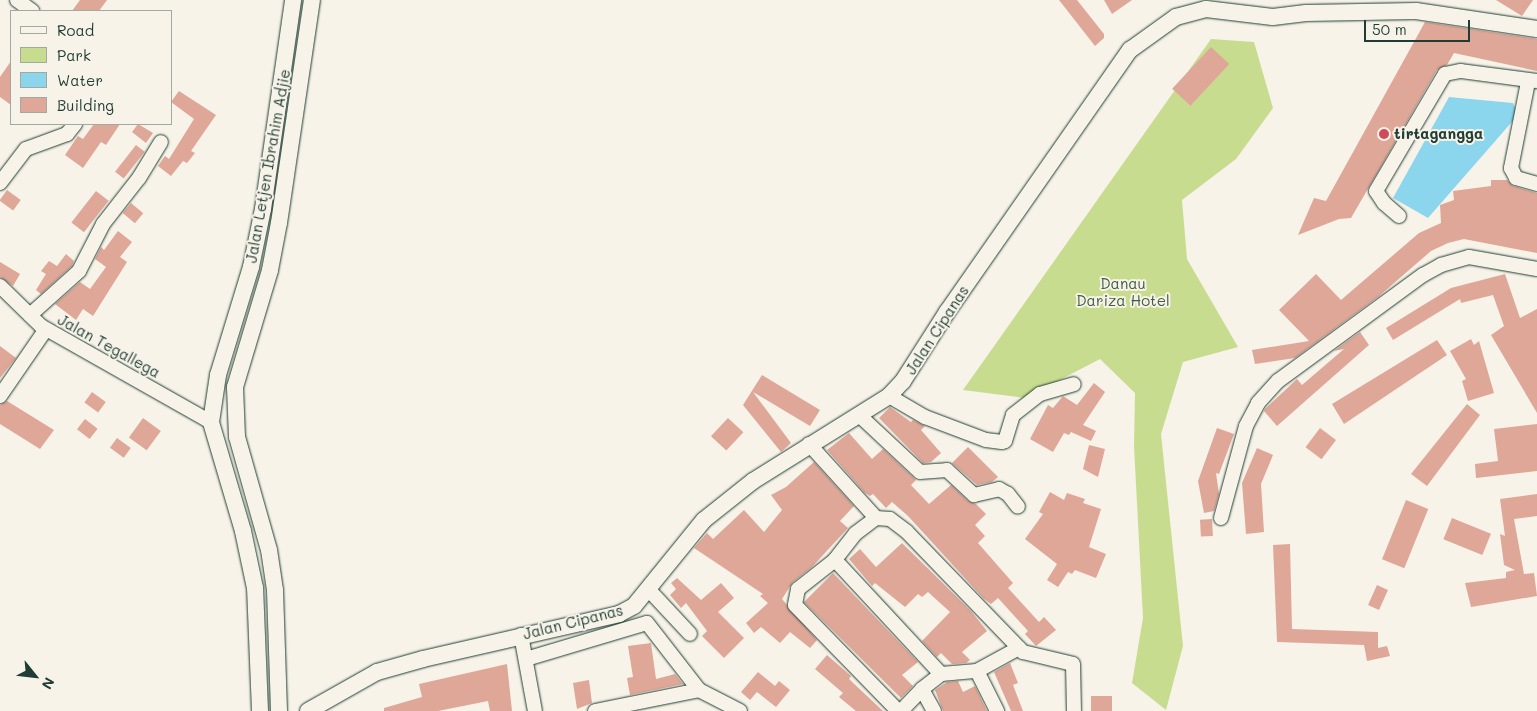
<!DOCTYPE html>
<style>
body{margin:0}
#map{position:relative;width:1537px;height:711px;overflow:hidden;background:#f7f3e8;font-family:Mali,sans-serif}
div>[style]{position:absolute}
.green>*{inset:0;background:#c8dc90}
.water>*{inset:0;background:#8cd6ed}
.building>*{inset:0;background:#dfa798;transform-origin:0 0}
.roads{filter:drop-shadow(0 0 1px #1f3d34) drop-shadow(0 0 1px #1f3d34)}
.minor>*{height:14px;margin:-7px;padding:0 7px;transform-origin:7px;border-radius:7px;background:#f7f3e8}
.tertiary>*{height:16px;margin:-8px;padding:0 8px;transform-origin:8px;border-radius:8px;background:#f7f3e8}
.dots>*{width:14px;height:14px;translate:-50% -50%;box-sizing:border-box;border:2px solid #f7f3e8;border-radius:50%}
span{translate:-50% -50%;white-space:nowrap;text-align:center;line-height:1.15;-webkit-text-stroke:4px #f7f3e8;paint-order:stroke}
.poi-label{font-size:15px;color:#1f3d34;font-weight:700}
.left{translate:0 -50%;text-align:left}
.street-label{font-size:15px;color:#1f3d34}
.park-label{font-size:15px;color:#415d46}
.legend{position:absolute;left:10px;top:10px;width:162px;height:115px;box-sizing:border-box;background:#f7f3e8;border:1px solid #a1aaa0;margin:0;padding:6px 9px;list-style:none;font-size:15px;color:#1f3d34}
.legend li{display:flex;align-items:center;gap:10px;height:25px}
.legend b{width:25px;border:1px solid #a1aaa0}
.north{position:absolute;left:10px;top:651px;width:50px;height:50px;-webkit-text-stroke:4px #f7f3e8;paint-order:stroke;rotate:119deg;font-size:14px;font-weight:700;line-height:20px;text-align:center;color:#1f3d34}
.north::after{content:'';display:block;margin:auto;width:18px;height:22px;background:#1f3d34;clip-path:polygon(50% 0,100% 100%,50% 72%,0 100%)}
.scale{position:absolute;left:1364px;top:20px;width:106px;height:22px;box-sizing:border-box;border:2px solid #1f3d34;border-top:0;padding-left:6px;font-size:15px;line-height:18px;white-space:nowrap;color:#1f3d34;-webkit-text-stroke:4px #f7f3e8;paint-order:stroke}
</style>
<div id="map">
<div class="green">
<div style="clip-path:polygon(1211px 39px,1254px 42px,1273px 108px,1236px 159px,1182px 200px,1187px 259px,1238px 347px,1183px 362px,1161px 434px,1183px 646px,1166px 710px,1132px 683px,1143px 618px,1134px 446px,1135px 393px,1100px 359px,1025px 398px,963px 390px)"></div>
</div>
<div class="water">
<div style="clip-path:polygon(1449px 97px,1513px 103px,1518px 115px,1428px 218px,1393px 198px)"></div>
</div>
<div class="building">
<div style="clip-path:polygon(80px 0,107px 0,99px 11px,72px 11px)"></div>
<div style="clip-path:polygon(1059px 0,1077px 0,1104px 34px,1104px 38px,1095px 46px)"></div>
<div style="clip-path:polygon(1104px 0,1132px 0,1112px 14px)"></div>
<div style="clip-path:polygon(1496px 0,1533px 0,1522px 16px)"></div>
<div style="clip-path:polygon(1425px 22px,1537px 39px,1537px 71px,1454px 53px,1447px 65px,1437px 70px,1351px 218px,1339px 219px,1298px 235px,1314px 198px,1326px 201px)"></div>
<div style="left:1211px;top:47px;width:25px;height:57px;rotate:43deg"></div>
<div style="clip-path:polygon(11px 61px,11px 105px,0 97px,0 77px)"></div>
<div style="clip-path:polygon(179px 91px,216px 115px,191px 151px,195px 153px,187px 163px,183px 161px,171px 176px,158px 166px,165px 156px,169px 159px,194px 119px,171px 102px)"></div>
<div style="clip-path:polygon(94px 124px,120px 124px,106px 145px,101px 142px,83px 168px,65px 155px,78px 136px,83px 139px)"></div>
<div style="clip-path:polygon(138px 124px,153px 133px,146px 143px,132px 132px)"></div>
<div style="left:136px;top:145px;width:11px;height:34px;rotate:38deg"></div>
<div style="clip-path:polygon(1491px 180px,1507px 180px,1513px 186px,1537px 193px,1537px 253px,1464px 239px,1448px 243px,1431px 251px,1378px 297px,1295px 358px,1255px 364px,1252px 350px,1309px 341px,1279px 310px,1316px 274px,1341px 300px,1419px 233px,1441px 223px,1440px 205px,1454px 200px,1453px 191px,1491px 186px)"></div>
<div style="left:7px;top:190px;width:17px;height:13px;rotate:36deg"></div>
<div style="left:96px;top:191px;width:16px;height:40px;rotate:38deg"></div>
<div style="left:131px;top:203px;width:16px;height:13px;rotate:40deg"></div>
<div style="clip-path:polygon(118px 231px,132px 242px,120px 257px,127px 262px,93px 316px,83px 309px,76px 320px,55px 304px,80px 282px,90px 289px,106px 267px,95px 259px,101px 247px,104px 250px)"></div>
<div style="clip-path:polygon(66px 254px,74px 261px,72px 266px,41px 294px,36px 290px,46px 274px,41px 271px,49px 261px,57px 266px)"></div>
<div style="clip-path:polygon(0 262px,20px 274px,13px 286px,0 277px)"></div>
<div style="clip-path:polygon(1505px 274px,1520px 318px,1537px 309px,1537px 413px,1491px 335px,1504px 326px,1493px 295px,1461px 303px,1460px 299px,1393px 340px,1386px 328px,1451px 288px)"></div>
<div style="clip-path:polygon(1360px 332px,1369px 345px,1277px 426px,1264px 411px,1265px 409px,1297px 379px,1302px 385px,1344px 349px,1334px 351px)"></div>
<div style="clip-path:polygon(1471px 339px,1474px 345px,1479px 341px,1494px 393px,1468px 401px,1462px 381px,1466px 379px,1450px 351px)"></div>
<div style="clip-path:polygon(1437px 340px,1447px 355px,1344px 424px,1332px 404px)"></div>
<div style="clip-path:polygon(0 346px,16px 358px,0 378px)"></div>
<div style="clip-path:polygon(762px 375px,820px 410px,810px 426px,753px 392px,791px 443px,781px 452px,743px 405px)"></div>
<div style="clip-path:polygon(1094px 383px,1105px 392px,1083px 425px,1096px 431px,1091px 441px,1071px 432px,1069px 435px,1064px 433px,1053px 452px,1030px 439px,1048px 405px,1053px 408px,1063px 396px,1077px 405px)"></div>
<div style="left:92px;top:392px;width:17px;height:13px;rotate:36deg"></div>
<div style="clip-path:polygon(7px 401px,54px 430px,40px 449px,0 424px,0 405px)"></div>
<div style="clip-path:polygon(1467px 404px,1480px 415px,1427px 486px,1411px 474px)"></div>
<div style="clip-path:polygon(890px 407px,911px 422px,913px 420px,925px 426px,921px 430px,941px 453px,931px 462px,923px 463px,879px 418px)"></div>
<div style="left:143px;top:418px;width:22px;height:24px;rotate:36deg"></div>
<div style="left:728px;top:418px;width:21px;height:25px;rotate:43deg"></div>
<div style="left:85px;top:419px;width:16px;height:13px;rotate:38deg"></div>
<div style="clip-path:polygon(1537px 424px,1537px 471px,1476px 478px,1475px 464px,1498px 461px,1494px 429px)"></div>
<div style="clip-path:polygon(1217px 428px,1234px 434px,1219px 474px,1216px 473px,1219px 494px,1214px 511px,1204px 513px,1198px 481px)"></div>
<div style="left:1320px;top:428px;width:20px;height:24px;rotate:37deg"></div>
<div style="clip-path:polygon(849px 433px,872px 459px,883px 449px,916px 480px,911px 485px,929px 504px,951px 485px,968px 501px,976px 504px,986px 514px,975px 525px,985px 536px,978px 543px,1013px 583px,1008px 588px,1039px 622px,1044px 617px,1056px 630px,1036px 646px,1025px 634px,1028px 631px,998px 598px,991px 604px,983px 598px,908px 516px,892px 502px,886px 508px,873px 494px,870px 496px,865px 493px,827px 450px)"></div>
<div style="left:117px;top:438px;width:17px;height:12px;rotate:36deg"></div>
<div style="clip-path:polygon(1089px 445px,1105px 449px,1098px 477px,1083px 469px)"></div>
<div style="clip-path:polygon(968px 447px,998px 477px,992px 482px,977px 485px,952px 463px)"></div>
<div style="clip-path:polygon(1257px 448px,1273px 455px,1261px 484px,1264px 532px,1246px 534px,1242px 483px)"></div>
<div style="clip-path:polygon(814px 462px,854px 506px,840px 521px,848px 528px,812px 567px,793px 582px,782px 599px,817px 640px,810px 648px,790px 632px,780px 643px,761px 627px,754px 633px,746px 623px,768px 603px,760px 596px,763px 594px,694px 548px,707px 533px,713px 539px,744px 510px,764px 532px,782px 510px,771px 495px,786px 487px)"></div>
<div style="clip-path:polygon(1050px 492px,1064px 500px,1067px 493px,1085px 499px,1083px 503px,1101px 509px,1089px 547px,1106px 554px,1096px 578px,1075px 570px,1072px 574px,1068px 572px,1058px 587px,1047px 580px,1057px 564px,1025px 539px,1043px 514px,1039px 512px)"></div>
<div style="clip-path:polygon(1537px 494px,1537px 516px,1514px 519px,1524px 574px,1534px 573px,1537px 596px,1471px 607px,1465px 583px,1506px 578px,1506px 572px,1515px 570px,1504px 565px,1500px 534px,1505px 536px,1500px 499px)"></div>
<div style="left:1406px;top:500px;width:24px;height:64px;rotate:22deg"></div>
<div style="left:1452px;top:518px;width:42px;height:23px;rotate:22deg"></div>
<div style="left:1212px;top:519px;width:17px;height:12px;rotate:87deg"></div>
<div style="clip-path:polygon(902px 543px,971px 611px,987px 631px,962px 652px,970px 660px,966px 663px,952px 664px,941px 653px,937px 657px,922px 641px,950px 612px,928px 592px,922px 597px,918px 594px,905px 607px,875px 583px,872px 586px,849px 559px,860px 549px,876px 567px)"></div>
<div style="clip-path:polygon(1290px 544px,1292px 629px,1378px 632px,1378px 648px,1387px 646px,1390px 656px,1367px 661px,1364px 645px,1277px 642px,1273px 545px)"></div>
<div style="clip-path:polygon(833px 573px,918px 662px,902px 675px,913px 686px,901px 698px,804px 602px)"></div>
<div style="clip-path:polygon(677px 578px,701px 600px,721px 583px,734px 598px,718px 612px,744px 638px,724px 658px,702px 636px,707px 631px,686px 603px,681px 608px,670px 595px,676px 589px,671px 583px)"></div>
<div style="left:1377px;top:585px;width:12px;height:22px;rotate:24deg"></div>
<div style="clip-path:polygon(651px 643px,656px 679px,675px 674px,683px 684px,630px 695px,627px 678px,633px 677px,628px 646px)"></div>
<div style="clip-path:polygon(827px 655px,851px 676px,849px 679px,883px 711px,856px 711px,839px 697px,843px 693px,815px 669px)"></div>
<div style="clip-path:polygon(1010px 663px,1018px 683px,1013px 685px,1023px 711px,1011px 711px,994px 672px)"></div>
<div style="clip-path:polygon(507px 664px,512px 711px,490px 711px,488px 701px,438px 711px,384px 711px,384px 708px,422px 697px,419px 684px)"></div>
<div style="clip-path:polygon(758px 672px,775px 686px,779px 681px,790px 690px,776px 707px,757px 692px,750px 700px,741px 692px)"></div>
<div style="clip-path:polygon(589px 680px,592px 703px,577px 709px,573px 683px)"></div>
<div style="clip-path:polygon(958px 681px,963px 692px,975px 686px,987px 711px,943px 711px,935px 690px,947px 682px)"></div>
<div style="left:1091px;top:696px;width:21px;height:15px"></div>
</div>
<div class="roads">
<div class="minor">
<div style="left:17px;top:0;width:19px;rotate:36deg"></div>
<div style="left:1528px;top:82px;width:88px;rotate:101.2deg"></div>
<div style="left:1511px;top:168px;width:11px;rotate:63deg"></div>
<div style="left:1516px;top:178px;width:22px;rotate:16deg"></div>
<div style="left:0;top:183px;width:43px;rotate:-52.6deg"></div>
<div style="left:26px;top:149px;width:44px;rotate:-20.1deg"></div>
<div style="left:67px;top:134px;width:13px;rotate:-51deg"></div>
<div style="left:1399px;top:216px;width:20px;rotate:-139deg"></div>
<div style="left:1384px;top:203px;width:14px;rotate:-124deg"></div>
<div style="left:1376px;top:191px;width:136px;rotate:-59.5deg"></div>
<div style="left:1445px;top:74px;width:16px;rotate:-11deg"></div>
<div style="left:1461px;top:71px;width:77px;rotate:7.5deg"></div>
<div style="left:0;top:286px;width:57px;rotate:44.3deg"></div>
<div style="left:41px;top:326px;width:195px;rotate:29.5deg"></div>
<div style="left:30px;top:315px;width:66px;rotate:-41.9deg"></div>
<div style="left:79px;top:271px;width:53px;rotate:-62.9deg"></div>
<div style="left:103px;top:224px;width:58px;rotate:-52deg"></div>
<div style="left:139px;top:178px;width:42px;rotate:-58.6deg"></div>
<div style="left:0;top:396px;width:81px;rotate:-55.5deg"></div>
<div style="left:889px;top:396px;width:42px;rotate:30.3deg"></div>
<div style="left:925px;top:417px;width:65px;rotate:20.7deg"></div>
<div style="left:986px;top:440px;width:16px;rotate:7deg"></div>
<div style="left:1002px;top:442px;width:3px;rotate:-18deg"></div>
<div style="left:1005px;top:441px;width:27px;rotate:-73deg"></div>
<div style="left:1013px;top:415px;width:34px;rotate:-38deg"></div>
<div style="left:1040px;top:394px;width:35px;rotate:-16deg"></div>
<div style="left:859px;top:415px;width:83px;rotate:43.1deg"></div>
<div style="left:920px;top:472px;width:27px;rotate:-4deg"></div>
<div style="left:947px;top:470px;width:37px;rotate:43deg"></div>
<div style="left:974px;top:495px;width:26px;rotate:-13deg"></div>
<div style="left:999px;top:489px;width:10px;rotate:29deg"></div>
<div style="left:1008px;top:494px;width:16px;rotate:52deg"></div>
<div style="left:809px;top:444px;width:100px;rotate:47.8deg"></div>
<div style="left:876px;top:518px;width:14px;rotate:4deg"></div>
<div style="left:890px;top:519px;width:21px;rotate:37deg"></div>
<div style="left:907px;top:532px;width:167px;rotate:46deg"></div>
<div style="left:1023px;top:652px;width:51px;rotate:13.5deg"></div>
<div style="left:1073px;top:664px;width:47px;rotate:88.8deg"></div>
<div style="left:876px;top:518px;width:26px;rotate:143deg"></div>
<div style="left:855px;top:534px;width:33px;rotate:128deg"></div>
<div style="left:835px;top:560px;width:156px;rotate:47.1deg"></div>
<div style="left:1221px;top:518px;width:95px;rotate:-74.8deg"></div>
<div style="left:1246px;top:426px;width:26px;rotate:-62deg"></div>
<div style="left:1258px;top:403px;width:30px;rotate:-48deg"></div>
<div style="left:1278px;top:381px;width:180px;rotate:-36.2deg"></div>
<div style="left:1423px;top:275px;width:21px;rotate:-29deg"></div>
<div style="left:1441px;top:265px;width:29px;rotate:-16deg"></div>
<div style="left:1469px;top:257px;width:69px;rotate:10deg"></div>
<div style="left:835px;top:560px;width:47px;rotate:141.9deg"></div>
<div style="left:798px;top:589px;width:16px;rotate:101deg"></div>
<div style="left:795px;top:605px;width:148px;rotate:45.8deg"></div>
<div style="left:649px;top:590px;width:60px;rotate:47deg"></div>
<div style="left:521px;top:635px;width:77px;rotate:79.6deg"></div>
<div style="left:526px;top:659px;width:126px;rotate:-16.6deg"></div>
<div style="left:647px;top:623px;width:85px;rotate:52.2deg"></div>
<div style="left:699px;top:690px;width:46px;rotate:27.1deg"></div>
<div style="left:977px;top:671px;width:48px;rotate:-28.7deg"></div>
<div style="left:941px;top:674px;width:36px;rotate:-5deg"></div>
<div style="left:977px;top:671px;width:45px;rotate:63.4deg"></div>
<div style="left:595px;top:711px;width:106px;rotate:-11.4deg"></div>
<div style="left:901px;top:711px;width:30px;rotate:-46deg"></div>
<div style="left:934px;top:711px;width:25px;rotate:-119deg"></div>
<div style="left:922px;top:689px;width:24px;rotate:-38deg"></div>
</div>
<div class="tertiary">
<div style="left:260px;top:711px;width:123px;rotate:-92.3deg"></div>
<div style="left:255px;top:588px;width:58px;rotate:-101.9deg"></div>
<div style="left:243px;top:531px;width:114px;rotate:-106.4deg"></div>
<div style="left:211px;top:422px;width:48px;rotate:-81.5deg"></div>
<div style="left:218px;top:375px;width:113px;rotate:-73deg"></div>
<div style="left:251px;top:267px;width:59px;rotate:-78.3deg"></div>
<div style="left:263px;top:209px;width:211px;rotate:-81.8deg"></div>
<div style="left:279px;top:711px;width:121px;rotate:-91.9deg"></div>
<div style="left:275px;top:590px;width:40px;rotate:-98.5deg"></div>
<div style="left:269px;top:550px;width:117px;rotate:-105.8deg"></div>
<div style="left:237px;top:437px;width:50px;rotate:-92.3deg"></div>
<div style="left:235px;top:387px;width:122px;rotate:-73.3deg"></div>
<div style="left:270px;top:270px;width:48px;rotate:-79.2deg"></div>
<div style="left:279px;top:223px;width:225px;rotate:-81.6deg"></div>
<div style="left:308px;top:711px;width:79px;rotate:-29.5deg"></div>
<div style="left:377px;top:672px;width:48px;rotate:-15.8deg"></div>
<div style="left:423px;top:659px;width:201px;rotate:-12.9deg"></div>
<div style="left:619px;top:614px;width:17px;rotate:-28deg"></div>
<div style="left:634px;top:606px;width:111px;rotate:-50.9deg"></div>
<div style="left:704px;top:520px;width:63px;rotate:-38.5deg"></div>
<div style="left:753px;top:481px;width:160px;rotate:-32deg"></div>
<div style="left:889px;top:396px;width:21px;rotate:-47deg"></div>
<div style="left:903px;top:381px;width:82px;rotate:-57.5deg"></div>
<div style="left:947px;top:312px;width:320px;rotate:-55.1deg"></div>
<div style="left:1130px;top:50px;width:57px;rotate:-35.7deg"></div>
<div style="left:1176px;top:17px;width:31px;rotate:-15deg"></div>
<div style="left:1206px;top:9px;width:67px;rotate:6.8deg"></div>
<div style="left:1273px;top:17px;width:33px;rotate:-7deg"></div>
<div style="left:1306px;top:13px;width:110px;rotate:-1deg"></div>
<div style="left:1416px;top:11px;width:122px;rotate:8.5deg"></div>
</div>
</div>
<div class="dots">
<div style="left:1384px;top:134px;background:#d1495b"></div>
</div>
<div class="poi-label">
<span class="left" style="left:1394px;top:134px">tirtagangga</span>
</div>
<div class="street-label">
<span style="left:268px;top:166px;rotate:-80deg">Jalan Letjen Ibrahim Adjie</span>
<span style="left:937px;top:330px;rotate:-57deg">Jalan Cipanas</span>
<span style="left:109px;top:346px;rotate:29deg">Jalan Tegallega</span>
<span style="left:573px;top:622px;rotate:-14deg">Jalan Cipanas</span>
</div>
<div class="park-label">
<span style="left:1123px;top:292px">Danau<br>Dariza Hotel</span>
</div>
<ul class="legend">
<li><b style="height:6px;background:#f7f3e8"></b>Road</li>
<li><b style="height:14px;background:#c8dc90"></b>Park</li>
<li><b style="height:14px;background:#8cd6ed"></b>Water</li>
<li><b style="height:14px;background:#dfa798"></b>Building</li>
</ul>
<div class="north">N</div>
<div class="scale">50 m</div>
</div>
